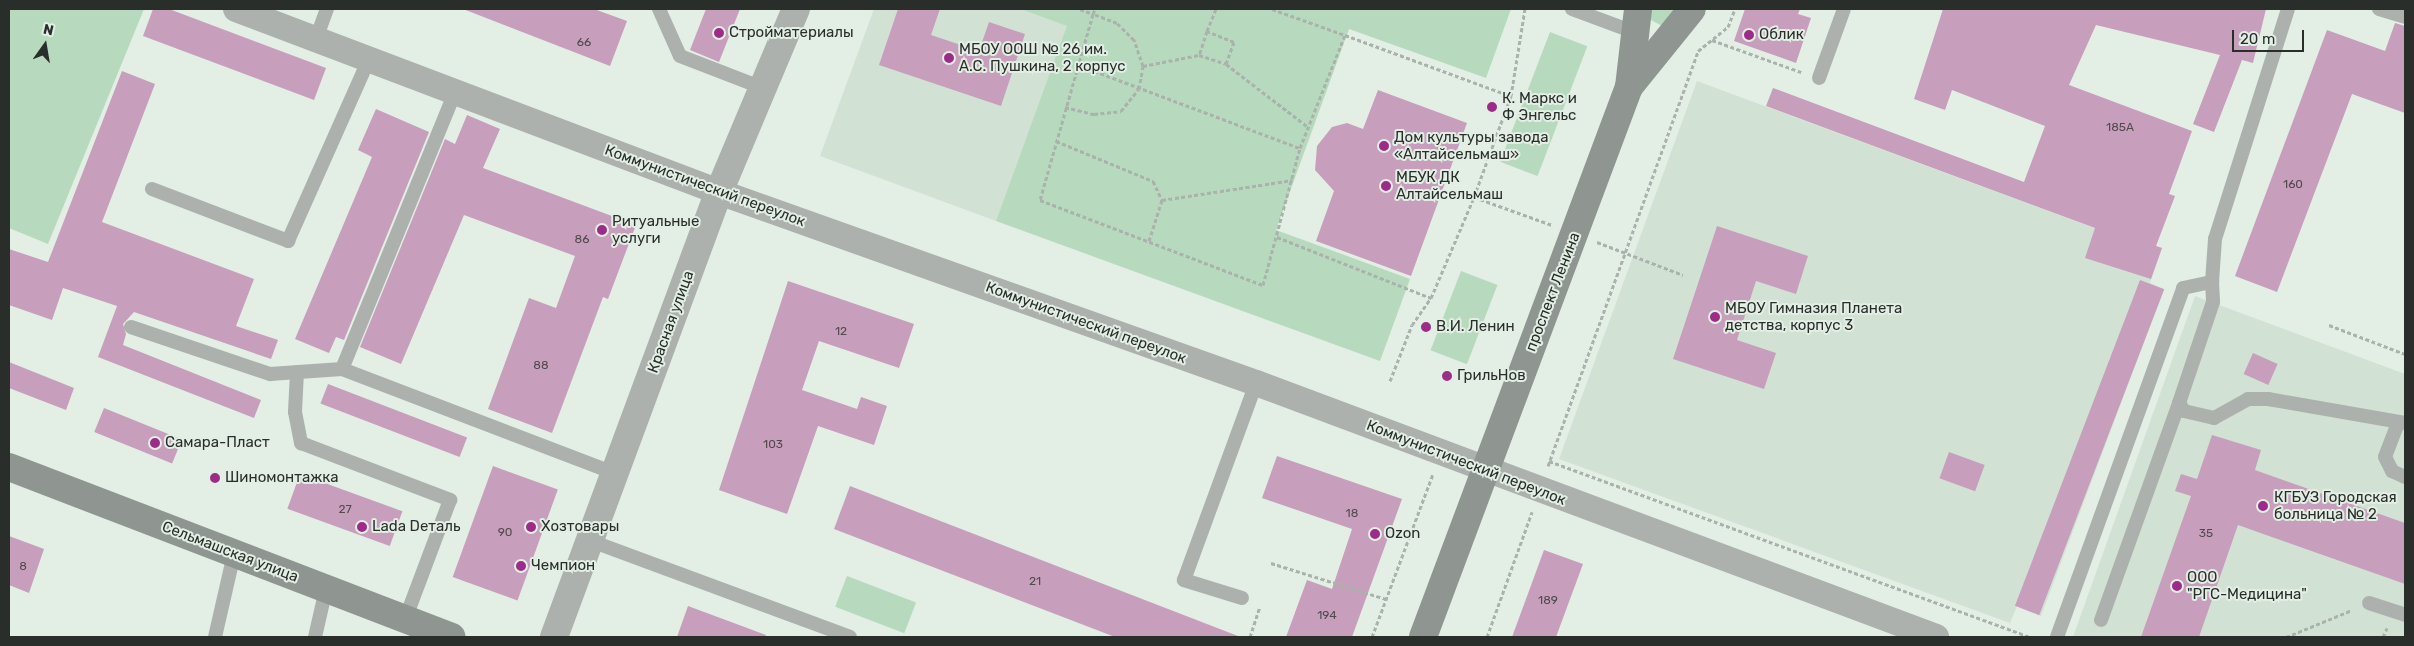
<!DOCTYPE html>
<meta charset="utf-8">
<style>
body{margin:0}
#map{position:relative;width:2414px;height:646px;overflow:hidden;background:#e3eee5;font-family:Rubik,sans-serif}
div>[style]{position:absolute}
.built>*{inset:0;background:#d1e2d4}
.green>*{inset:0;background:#b7dabe;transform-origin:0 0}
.building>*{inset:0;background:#c79fbc;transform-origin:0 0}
.path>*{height:3px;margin-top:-1.5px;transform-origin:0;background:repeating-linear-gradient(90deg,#a9b2ab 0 4px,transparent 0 6.5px)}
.service>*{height:14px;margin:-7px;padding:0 7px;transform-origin:7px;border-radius:7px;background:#adb1ae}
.minor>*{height:26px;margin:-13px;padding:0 13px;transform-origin:13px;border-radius:13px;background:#adb1ae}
.tertiary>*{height:28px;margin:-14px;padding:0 14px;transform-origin:14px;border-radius:14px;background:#adb1ae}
.secondary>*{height:28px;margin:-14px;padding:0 14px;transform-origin:14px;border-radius:14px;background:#8f9590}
.dots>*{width:14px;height:14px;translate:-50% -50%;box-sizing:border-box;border:2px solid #e3eee5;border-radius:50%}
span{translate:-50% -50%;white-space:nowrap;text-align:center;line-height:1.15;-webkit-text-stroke:4px #e3eee5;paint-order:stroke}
.number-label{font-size:12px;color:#514a4f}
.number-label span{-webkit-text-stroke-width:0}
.poi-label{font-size:15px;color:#2a2e2b}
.left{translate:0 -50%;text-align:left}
.street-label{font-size:15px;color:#2a2e2b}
.frame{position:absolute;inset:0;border:10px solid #2a2e2b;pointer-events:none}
.north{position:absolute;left:20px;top:20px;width:50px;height:50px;-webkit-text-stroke:4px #e3eee5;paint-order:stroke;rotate:13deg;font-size:14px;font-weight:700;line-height:20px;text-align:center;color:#2a2e2b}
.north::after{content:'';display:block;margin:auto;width:18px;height:22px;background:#2a2e2b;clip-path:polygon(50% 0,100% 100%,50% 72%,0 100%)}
.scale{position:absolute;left:2232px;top:30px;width:72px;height:22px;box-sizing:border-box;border:2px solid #2a2e2b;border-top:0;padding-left:6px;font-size:15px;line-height:18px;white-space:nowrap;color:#2a2e2b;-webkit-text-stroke:4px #e3eee5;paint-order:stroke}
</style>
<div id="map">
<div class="built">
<div style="clip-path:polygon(874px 9px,1021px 9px,1068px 25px,996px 221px,820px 156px)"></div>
<div style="clip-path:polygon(1697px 81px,2094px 228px,2162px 248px,2150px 283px,2164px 289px,2041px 616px,2017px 606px,2010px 623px,1559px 459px)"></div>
<div style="clip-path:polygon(2195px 296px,2405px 374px,2405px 637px,2073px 637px)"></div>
</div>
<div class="green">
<div style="clip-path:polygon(9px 9px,144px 9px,48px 244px,9px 228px)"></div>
<div style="clip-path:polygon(1021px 9px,1511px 9px,1486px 78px,1349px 29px,1276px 230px,1410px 279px,1380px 361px,996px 221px,1067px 26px)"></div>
<div style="clip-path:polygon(1648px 9px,1683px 9px,1666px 28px,1651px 20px)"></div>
<div style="left:1550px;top:32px;width:40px;height:139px;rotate:21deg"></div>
<div style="left:1461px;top:271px;width:39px;height:85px;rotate:21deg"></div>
<div style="left:847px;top:576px;width:74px;height:33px;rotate:21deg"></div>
</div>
<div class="building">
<div style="clip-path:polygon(153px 9px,169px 9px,326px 68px,314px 100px,143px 36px)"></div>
<div style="clip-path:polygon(463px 9px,594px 9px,627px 21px,610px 66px)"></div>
<div style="clip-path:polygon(706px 9px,740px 9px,719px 62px,690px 50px)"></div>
<div style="clip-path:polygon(898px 9px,940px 9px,931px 35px,979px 51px,989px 22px,1025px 34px,1001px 106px,879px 65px)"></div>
<div style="clip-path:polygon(1745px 9px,1800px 9px,1798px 14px,1811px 18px,1796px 63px,1734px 41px)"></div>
<div style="clip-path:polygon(1943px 9px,2266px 9px,2253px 63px,2242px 60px,2214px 132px,2193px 124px,2220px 55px,2096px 25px,2069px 85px,2192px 131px,2169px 194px,2175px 196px,2156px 246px,2162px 248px,2151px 279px,2085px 258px,2095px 228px,1766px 106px,1773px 88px,2024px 182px,2045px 126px,1952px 90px,1945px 110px,1914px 99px)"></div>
<div style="clip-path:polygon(2395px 23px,2405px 26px,2405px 113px,2352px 94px,2277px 292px,2235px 276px,2327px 30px,2385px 51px)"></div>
<div style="clip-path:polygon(122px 71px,155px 84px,102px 222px,254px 279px,236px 326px,278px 340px,271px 359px,134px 312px,123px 324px,126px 334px,123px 345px,261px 400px,254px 418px,98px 357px,117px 306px,63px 288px,52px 320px,9px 305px,9px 249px,48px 262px)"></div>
<div style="clip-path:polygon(1378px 90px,1467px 123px,1411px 276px,1316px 241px,1334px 191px,1315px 170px,1317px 146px,1332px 127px,1347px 123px,1363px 129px)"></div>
<div style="clip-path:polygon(376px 109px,429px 132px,344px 340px,336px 337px,329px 353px,295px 339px,372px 157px,358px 150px)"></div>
<div style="clip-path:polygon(467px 115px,500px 129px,483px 168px,636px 225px,608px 299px,603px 297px,552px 433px,488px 409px,529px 298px,556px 308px,575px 256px,464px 215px,401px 364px,360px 347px,445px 139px,455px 144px)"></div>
<div style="clip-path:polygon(1717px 226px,1808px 256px,1796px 294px,1756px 281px,1737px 340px,1776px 353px,1764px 389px,1673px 359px)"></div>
<div style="left:2140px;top:280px;width:26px;height:349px;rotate:21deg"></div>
<div style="clip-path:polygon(788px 281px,914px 324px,899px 368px,819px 341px,802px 390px,857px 409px,861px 397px,887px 406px,874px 445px,818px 426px,787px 514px,719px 490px)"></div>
<div style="left:2253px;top:353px;width:27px;height:23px;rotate:24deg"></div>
<div style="clip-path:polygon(9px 362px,74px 388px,66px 410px,9px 388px)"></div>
<div style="left:328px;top:384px;width:149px;height:21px;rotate:21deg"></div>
<div style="left:104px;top:408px;width:84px;height:26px;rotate:22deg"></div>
<div style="clip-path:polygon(2212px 435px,2261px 450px,2255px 470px,2405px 523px,2405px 584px,2238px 525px,2199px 637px,2141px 637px,2191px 496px,2175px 491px,2181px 474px,2197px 479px)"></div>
<div style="left:1949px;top:452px;width:38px;height:28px;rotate:20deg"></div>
<div style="clip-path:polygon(1277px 456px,1402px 499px,1352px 637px,1286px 637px,1307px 580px,1332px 589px,1352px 529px,1262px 498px)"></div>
<div style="left:493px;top:466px;width:69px;height:118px;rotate:20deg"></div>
<div style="left:300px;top:474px;width:109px;height:37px;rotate:20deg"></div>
<div style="clip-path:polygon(850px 486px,1238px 636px,1238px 637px,1115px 637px,834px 529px)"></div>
<div style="clip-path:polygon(9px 536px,44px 549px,29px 593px,9px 585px)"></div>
<div style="clip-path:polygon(1544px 550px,1583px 564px,1556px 637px,1512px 637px)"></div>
<div style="clip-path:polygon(688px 606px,766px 635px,765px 637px,677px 637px)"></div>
</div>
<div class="path">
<div style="left:1080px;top:9px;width:14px;rotate:21deg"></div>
<div style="left:1093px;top:14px;width:193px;rotate:105.9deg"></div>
<div style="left:1040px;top:200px;width:239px;rotate:20.9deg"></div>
<div style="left:1263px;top:285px;width:142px;rotate:-74.9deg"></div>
<div style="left:1300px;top:148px;width:122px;rotate:-68.3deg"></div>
<div style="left:1345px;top:35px;width:177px;rotate:20.2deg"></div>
<div style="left:1272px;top:9px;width:77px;rotate:19.6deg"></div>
<div style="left:1207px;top:31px;width:24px;rotate:-68deg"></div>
<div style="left:1712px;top:40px;width:95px;rotate:19.8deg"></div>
<div style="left:1076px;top:64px;width:239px;rotate:20.6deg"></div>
<div style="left:1226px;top:64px;width:103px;rotate:37.5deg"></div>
<div style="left:1143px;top:66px;width:57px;rotate:-11.1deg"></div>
<div style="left:1199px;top:55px;width:28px;rotate:18deg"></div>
<div style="left:1226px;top:64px;width:23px;rotate:-70deg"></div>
<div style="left:1234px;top:42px;width:29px;rotate:-158deg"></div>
<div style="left:1207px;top:31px;width:25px;rotate:108deg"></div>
<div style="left:1065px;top:107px;width:30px;rotate:14deg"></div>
<div style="left:1094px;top:114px;width:27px;rotate:-6deg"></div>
<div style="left:1121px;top:111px;width:28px;rotate:-51deg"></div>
<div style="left:1139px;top:89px;width:23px;rotate:-80deg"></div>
<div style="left:1143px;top:66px;width:28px;rotate:-109deg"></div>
<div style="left:1134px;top:40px;width:24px;rotate:-135deg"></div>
<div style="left:1117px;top:23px;width:26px;rotate:-159deg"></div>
<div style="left:1093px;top:14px;width:5px;rotate:-68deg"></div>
<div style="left:1056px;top:141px;width:105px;rotate:22.4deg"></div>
<div style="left:1153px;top:181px;width:21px;rotate:65deg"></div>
<div style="left:1474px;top:197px;width:83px;rotate:19.7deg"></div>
<div style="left:1277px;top:237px;width:166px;rotate:21.6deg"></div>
<div style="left:1149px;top:241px;width:43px;rotate:-72.4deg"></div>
<div style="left:1162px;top:200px;width:132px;rotate:-8.7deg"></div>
<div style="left:1597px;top:242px;width:92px;rotate:21deg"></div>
<div style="left:2329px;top:325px;width:81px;rotate:20.9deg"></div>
<div style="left:1390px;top:381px;width:60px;rotate:-68.6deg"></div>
<div style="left:1412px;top:325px;width:33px;rotate:-55deg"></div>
<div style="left:1431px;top:298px;width:110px;rotate:-66.9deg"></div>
<div style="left:1474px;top:197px;width:108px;rotate:-69.9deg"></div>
<div style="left:1511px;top:96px;width:88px;rotate:-80.9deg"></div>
<div style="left:1549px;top:461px;width:512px;rotate:20.1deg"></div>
<div style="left:1548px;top:466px;width:441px;rotate:-70.1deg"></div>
<div style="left:1698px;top:51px;width:38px;rotate:-39deg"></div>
<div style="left:1728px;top:27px;width:19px;rotate:-69deg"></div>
<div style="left:1271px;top:563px;width:121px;rotate:17.4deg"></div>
<div style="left:1250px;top:637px;width:32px;rotate:-72deg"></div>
<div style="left:1372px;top:637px;width:174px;rotate:-69.5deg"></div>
<div style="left:1487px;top:637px;width:133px;rotate:-70.2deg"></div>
<div style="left:2286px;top:637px;width:71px;rotate:-22.2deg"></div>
<div style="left:2383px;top:637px;width:10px;rotate:-66deg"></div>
</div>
<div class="service">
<div style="left:659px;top:9px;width:51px;rotate:65.9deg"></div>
<div style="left:680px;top:56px;width:89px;rotate:21.1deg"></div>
<div style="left:1572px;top:9px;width:66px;rotate:20.4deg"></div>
<div style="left:2379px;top:9px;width:27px;rotate:17deg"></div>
<div style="left:316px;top:39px;width:32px;rotate:-70deg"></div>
<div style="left:1819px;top:78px;width:73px;rotate:-70.1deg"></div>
<div style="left:152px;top:189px;width:146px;rotate:20.9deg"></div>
<div style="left:288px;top:241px;width:199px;rotate:-66deg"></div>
<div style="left:2212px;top:282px;width:20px;rotate:87deg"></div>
<div style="left:2213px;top:302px;width:107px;rotate:108.6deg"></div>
<div style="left:2179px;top:403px;width:9px;rotate:58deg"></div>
<div style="left:2184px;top:411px;width:31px;rotate:13deg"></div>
<div style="left:2214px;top:418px;width:39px;rotate:-29deg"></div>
<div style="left:2248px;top:399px;width:20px"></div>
<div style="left:2268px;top:399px;width:139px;rotate:9.9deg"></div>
<div style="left:131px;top:327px;width:147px;rotate:18.7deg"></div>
<div style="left:270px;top:374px;width:72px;rotate:-4deg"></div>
<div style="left:342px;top:369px;width:299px;rotate:-67.8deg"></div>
<div style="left:342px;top:369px;width:292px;rotate:20.9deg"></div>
<div style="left:297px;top:372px;width:40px;rotate:92.9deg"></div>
<div style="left:295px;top:412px;width:32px;rotate:79deg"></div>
<div style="left:301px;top:443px;width:160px;rotate:20.9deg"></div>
<div style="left:450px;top:500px;width:128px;rotate:110.6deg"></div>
<div style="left:2398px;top:423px;width:36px;rotate:111deg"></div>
<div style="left:2385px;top:457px;width:16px;rotate:63deg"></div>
<div style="left:2392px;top:471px;width:14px;rotate:25deg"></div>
<div style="left:591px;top:541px;width:276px;rotate:20.3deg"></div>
<div style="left:1242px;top:598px;width:61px;rotate:-162.8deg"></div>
<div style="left:1184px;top:580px;width:210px;rotate:-69.9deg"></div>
<div style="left:2369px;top:603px;width:38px;rotate:18deg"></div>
<div style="left:2101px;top:620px;width:231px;rotate:-70.2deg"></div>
<div style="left:215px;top:637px;width:85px;rotate:-77.1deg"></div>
<div style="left:315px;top:637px;width:49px;rotate:-77.1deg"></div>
<div style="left:2057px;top:637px;width:371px;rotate:-70.1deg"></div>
<div style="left:2183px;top:288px;width:30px;rotate:-12deg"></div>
<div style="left:2212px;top:282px;width:43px;rotate:-86deg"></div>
<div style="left:2215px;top:239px;width:241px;rotate:-72.4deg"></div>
</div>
<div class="minor">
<div style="left:236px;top:9px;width:517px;rotate:20.75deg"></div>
<div style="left:719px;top:192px;width:570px;rotate:19.58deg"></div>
<div style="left:1256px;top:383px;width:726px;rotate:20.48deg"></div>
</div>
<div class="tertiary">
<div style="left:554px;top:637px;width:475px;rotate:-69.7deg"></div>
<div style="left:719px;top:192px;width:199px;rotate:-67.2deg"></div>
</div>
<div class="secondary">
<div style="left:1629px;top:87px;width:100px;rotate:-51.1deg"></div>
<div style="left:9px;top:467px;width:474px;rotate:21deg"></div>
<div style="left:1423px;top:637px;width:587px;rotate:-69.47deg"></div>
<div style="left:1629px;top:87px;width:79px;rotate:-83.4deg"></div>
</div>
<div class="dots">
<div style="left:719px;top:33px;background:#9d2c89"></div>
<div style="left:1749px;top:35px;background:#9d2c89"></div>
<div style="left:949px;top:58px;background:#9d2c89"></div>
<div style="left:1492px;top:107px;background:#9d2c89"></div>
<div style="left:1384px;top:146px;background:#9d2c89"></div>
<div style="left:1386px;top:186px;background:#9d2c89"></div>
<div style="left:602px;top:230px;background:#9d2c89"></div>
<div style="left:1715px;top:317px;background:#9d2c89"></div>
<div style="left:1426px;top:327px;background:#9d2c89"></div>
<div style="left:1447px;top:376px;background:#9d2c89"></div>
<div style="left:155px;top:443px;background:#9d2c89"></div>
<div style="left:215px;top:478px;background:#9d2c89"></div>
<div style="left:2263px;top:506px;background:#9d2c89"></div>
<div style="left:362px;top:527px;background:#9d2c89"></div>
<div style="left:531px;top:527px;background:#9d2c89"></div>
<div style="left:1375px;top:534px;background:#9d2c89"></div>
<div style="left:521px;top:566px;background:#9d2c89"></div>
<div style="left:2177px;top:586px;background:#9d2c89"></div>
</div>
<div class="number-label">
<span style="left:584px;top:43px">66</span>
<span style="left:2120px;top:128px">185А</span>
<span style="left:2293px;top:185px">160</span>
<span style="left:582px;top:240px">86</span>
<span style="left:841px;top:332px">12</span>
<span style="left:541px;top:366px">88</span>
<span style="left:773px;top:445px">103</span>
<span style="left:345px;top:510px">27</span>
<span style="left:1352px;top:514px">18</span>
<span style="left:505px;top:533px">90</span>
<span style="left:2206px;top:534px">35</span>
<span style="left:23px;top:567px">8</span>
<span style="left:1035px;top:582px">21</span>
<span style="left:1548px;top:601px">189</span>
<span style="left:1327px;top:616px">194</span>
</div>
<div class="poi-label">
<span class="left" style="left:729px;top:33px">Стройматериалы</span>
<span class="left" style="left:1759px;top:35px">Облик</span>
<span class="left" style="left:959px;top:58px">МБОУ ООШ № 26 им.<br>А.С. Пушкина, 2 корпус</span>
<span class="left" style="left:1502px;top:107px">К. Маркс и<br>Ф Энгельс</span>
<span class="left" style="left:1394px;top:146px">Дом культуры завода<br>«Алтайсельмаш»</span>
<span class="left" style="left:1396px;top:186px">МБУК ДК<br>Алтайсельмаш</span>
<span class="left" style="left:612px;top:230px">Ритуальные<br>услуги</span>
<span class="left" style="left:1725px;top:317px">МБОУ Гимназия Планета<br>детства, корпус 3</span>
<span class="left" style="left:1436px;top:327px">В.И. Ленин</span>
<span class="left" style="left:1457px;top:376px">ГрильНов</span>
<span class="left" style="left:165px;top:443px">Самара-Пласт</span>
<span class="left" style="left:225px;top:478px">Шиномонтажка</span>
<span class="left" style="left:2274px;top:506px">КГБУЗ Городская<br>больница № 2</span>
<span class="left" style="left:372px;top:527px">Lada Dеталь</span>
<span class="left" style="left:541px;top:527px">Хозтовары</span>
<span class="left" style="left:1385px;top:534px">Ozon</span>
<span class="left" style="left:531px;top:566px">Чемпион</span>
<span class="left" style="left:2187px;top:586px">ООО<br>"РГС-Медицина"</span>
</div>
<div class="street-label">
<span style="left:705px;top:186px;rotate:20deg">Коммунистический переулок</span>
<span style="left:1553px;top:292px;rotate:-69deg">проспект Ленина</span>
<span style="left:671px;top:322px;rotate:-70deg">Красная улица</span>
<span style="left:1086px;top:323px;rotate:20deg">Коммунистический переулок</span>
<span style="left:1466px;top:463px;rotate:21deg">Коммунистический переулок</span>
<span style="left:230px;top:552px;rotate:21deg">Сельмашская улица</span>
</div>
<div class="frame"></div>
<div class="north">N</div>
<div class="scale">20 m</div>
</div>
